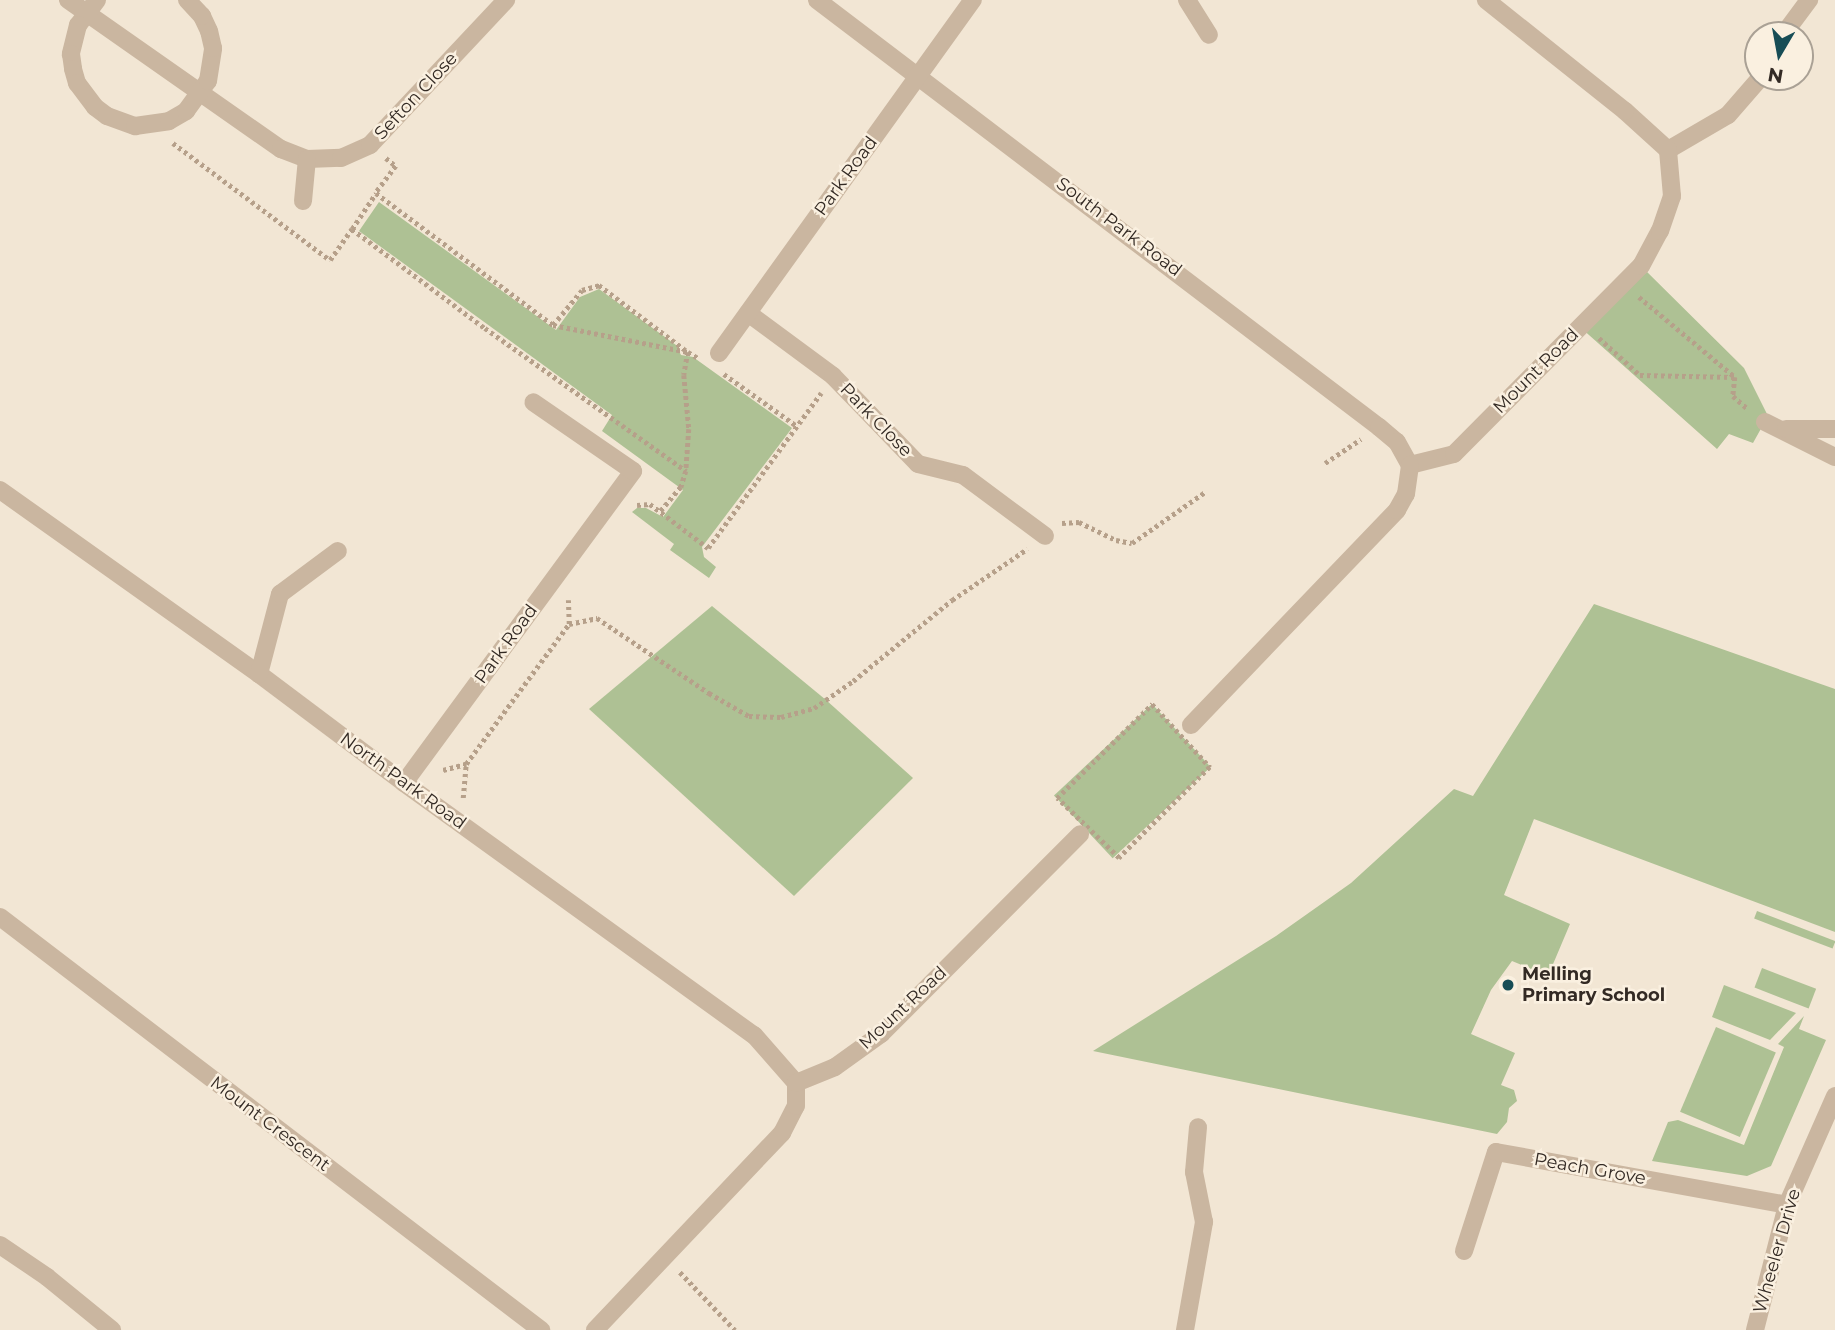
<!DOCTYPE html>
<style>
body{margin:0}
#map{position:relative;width:1835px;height:1330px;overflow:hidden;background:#f2e6d4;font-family:Montserrat,sans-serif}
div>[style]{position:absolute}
.green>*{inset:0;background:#aec194;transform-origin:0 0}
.path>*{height:4.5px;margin-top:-2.25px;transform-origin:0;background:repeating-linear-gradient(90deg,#b6a08a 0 3.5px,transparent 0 7px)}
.minor>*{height:18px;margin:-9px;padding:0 9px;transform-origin:9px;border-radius:9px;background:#cab6a0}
.dots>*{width:19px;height:19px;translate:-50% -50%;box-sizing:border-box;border:4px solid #faf0e0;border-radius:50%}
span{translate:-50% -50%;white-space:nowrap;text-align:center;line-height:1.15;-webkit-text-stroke:5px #faf0e0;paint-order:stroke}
.street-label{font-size:18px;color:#332a24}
.poi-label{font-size:18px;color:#332a24;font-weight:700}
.left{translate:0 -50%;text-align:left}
.north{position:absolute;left:1744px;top:21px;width:70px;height:70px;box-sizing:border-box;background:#faf0e0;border:2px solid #aaa195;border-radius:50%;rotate:190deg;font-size:19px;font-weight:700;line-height:28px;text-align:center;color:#332a24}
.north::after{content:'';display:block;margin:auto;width:24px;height:32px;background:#174d56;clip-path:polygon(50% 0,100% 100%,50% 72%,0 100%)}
</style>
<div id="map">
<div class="green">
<div style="clip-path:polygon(379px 202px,556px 330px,580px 297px,599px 289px,676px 345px,681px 355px,693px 357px,792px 428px,702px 547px,704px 557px,716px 567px,709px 578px,670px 550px,674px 544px,632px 512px,637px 508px,646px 508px,663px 517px,683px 490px,602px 431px,612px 415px,359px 231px)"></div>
<div style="clip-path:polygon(1641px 266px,1744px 368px,1768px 416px,1753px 443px,1729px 434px,1717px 449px,1580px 327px)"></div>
<div style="clip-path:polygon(1594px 604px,1835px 689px,1835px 932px,1534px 819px,1504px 895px,1570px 924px,1548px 976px,1512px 961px,1491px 990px,1471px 1034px,1515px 1053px,1501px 1085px,1514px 1090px,1517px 1101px,1509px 1108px,1507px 1122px,1497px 1134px,1093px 1051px,1276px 936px,1351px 883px,1454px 789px,1473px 796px)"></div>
<div style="clip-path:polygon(712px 606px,826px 700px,913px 778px,794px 896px,589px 709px)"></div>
<div style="left:1152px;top:704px;width:86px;height:134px;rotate:47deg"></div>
<div style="left:1757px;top:911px;width:84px;height:8px;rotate:21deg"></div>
<div style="left:1762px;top:968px;width:58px;height:21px;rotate:21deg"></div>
<div style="clip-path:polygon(1724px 985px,1796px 1013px,1770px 1040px,1712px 1017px)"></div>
<div style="clip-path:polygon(1804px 1016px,1799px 1029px,1826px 1040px,1771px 1166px,1747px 1176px,1652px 1161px,1668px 1122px,1678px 1120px,1744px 1145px,1784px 1047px,1778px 1044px)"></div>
<div style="left:1716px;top:1027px;width:65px;height:92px;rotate:23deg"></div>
</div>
<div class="path">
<div style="left:173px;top:143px;width:196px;rotate:36.7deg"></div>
<div style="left:330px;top:260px;width:38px;rotate:-55deg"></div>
<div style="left:352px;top:229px;width:166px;rotate:36.7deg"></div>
<div style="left:485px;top:328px;width:247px;rotate:35.4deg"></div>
<div style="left:386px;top:158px;width:13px;rotate:39deg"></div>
<div style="left:396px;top:166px;width:34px;rotate:127deg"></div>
<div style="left:376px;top:193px;width:221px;rotate:36.7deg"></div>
<div style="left:553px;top:325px;width:138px;rotate:11.3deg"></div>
<div style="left:688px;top:352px;width:12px;rotate:31deg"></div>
<div style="left:352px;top:229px;width:43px;rotate:-56.3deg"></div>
<div style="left:1639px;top:297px;width:125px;rotate:39.8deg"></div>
<div style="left:1735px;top:377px;width:19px;rotate:96deg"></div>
<div style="left:1733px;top:396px;width:18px;rotate:41deg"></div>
<div style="left:553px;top:325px;width:45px;rotate:-50.4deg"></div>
<div style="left:582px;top:290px;width:18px;rotate:-16deg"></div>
<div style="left:599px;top:285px;width:111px;rotate:37deg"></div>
<div style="left:688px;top:352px;width:23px;rotate:100deg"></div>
<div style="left:684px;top:375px;width:54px;rotate:84.7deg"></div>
<div style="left:689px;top:429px;width:42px;rotate:94.1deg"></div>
<div style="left:686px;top:471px;width:17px;rotate:107deg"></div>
<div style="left:681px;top:487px;width:33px;rotate:130deg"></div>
<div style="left:1599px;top:338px;width:55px;rotate:42.1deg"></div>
<div style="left:1640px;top:375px;width:94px;rotate:1.2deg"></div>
<div style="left:724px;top:374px;width:90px;rotate:35.5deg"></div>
<div style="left:1325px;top:463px;width:43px;rotate:-33.7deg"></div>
<div style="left:637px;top:505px;width:13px;rotate:-4deg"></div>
<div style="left:650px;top:504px;width:73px;rotate:37.2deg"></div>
<div style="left:708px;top:548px;width:192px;rotate:-53.9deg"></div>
<div style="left:1062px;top:523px;width:17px;rotate:-3deg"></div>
<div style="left:1079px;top:522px;width:41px;rotate:25.9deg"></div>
<div style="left:1116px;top:540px;width:16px;rotate:11deg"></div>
<div style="left:1132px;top:543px;width:89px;rotate:-34.9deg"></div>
<div style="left:569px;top:624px;width:29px;rotate:-12deg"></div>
<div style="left:597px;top:618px;width:135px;rotate:33.8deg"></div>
<div style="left:709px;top:693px;width:46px;rotate:29.9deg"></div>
<div style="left:749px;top:716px;width:32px;rotate:2deg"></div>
<div style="left:781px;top:717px;width:34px;rotate:-15deg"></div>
<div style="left:814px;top:708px;width:47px;rotate:-34.7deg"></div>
<div style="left:853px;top:681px;width:128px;rotate:-39.3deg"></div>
<div style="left:952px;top:600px;width:91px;rotate:-34.2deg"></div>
<div style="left:1152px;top:704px;width:86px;rotate:47.4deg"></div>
<div style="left:1210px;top:767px;width:129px;rotate:135deg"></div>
<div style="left:1119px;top:858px;width:86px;rotate:-135.9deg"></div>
<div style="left:1057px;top:798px;width:134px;rotate:-44.7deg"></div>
<div style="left:443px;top:770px;width:24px;rotate:-15deg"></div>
<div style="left:466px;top:764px;width:174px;rotate:-53.7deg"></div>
<div style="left:569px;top:624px;width:24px;rotate:-92deg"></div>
<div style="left:463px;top:798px;width:34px;rotate:-85deg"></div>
<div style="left:680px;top:1272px;width:80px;rotate:46.5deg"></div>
</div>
<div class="minor">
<div style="left:68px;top:0;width:260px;rotate:35deg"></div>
<div style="left:281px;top:149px;width:28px;rotate:21deg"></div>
<div style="left:307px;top:159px;width:34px;rotate:-2deg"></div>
<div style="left:341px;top:158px;width:32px;rotate:-24deg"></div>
<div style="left:370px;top:145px;width:199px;rotate:-46.8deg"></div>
<div style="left:97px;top:0;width:31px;rotate:127deg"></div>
<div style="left:78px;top:25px;width:30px;rotate:104deg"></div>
<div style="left:71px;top:54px;width:15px;rotate:82deg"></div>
<div style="left:73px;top:69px;width:15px;rotate:74deg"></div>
<div style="left:77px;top:83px;width:30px;rotate:53deg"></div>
<div style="left:95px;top:107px;width:15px;rotate:37deg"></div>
<div style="left:107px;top:116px;width:30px;rotate:20deg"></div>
<div style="left:135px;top:126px;width:34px;rotate:-8deg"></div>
<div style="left:169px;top:121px;width:20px;rotate:-30deg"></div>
<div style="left:186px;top:111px;width:37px;rotate:-54deg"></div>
<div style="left:208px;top:81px;width:33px;rotate:-81deg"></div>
<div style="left:213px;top:48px;width:17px;rotate:-103deg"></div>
<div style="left:209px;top:31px;width:17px;rotate:-115deg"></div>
<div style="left:202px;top:16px;width:22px;rotate:-133deg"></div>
<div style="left:817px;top:0;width:706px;rotate:37.23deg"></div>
<div style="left:1379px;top:427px;width:23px;rotate:40deg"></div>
<div style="left:1397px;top:442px;width:26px;rotate:61deg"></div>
<div style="left:1187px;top:0;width:41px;rotate:57.8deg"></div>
<div style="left:1783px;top:35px;width:44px;rotate:-53.4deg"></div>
<div style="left:1668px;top:150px;width:69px;rotate:-30.3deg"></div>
<div style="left:1728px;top:115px;width:50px;rotate:-49deg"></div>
<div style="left:303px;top:201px;width:42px;rotate:-84.6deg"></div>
<div style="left:748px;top:313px;width:106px;rotate:36.5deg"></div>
<div style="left:833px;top:376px;width:122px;rotate:46deg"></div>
<div style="left:918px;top:464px;width:46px;rotate:13.7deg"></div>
<div style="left:963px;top:475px;width:102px;rotate:36.6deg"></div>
<div style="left:719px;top:353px;width:435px;rotate:-54.3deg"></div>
<div style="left:1765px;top:422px;width:78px;rotate:26.6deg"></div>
<div style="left:1786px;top:429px;width:49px"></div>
<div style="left:1410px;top:465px;width:45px;rotate:-14deg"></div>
<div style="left:1454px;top:454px;width:265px;rotate:-45.2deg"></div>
<div style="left:1641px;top:266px;width:40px;rotate:-62deg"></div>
<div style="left:1660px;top:231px;width:37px;rotate:-71deg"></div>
<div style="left:1672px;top:196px;width:46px;rotate:-95deg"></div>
<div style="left:1668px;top:150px;width:58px;rotate:-137.8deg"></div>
<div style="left:1625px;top:111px;width:178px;rotate:-141.4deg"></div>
<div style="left:0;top:490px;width:318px;rotate:35.4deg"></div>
<div style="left:259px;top:674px;width:181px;rotate:36.9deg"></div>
<div style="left:404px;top:783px;width:431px;rotate:35.8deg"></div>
<div style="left:754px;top:1035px;width:64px;rotate:48.8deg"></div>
<div style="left:259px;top:674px;width:83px;rotate:-75.3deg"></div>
<div style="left:280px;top:594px;width:72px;rotate:-36.6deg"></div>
<div style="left:1191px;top:725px;width:298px;rotate:-46.2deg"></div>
<div style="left:1397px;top:510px;width:18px;rotate:-61deg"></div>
<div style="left:1406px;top:494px;width:29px;rotate:-82deg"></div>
<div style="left:404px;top:783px;width:387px;rotate:-53.7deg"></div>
<div style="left:633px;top:471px;width:121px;rotate:-145.4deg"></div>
<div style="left:0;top:917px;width:681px;rotate:37.36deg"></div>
<div style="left:0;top:1245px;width:57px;rotate:34.2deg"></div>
<div style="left:47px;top:1277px;width:84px;rotate:39.2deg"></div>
<div style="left:1464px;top:1251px;width:104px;rotate:-72.1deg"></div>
<div style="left:1496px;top:1152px;width:296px;rotate:10.3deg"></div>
<div style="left:595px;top:1330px;width:272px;rotate:-46.5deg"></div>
<div style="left:782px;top:1133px;width:30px;rotate:-63deg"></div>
<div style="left:796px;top:1106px;width:23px;rotate:-90deg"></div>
<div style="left:796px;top:1083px;width:42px;rotate:-22.3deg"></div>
<div style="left:835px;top:1067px;width:57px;rotate:-35.7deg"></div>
<div style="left:881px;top:1034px;width:282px;rotate:-45.1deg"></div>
<div style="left:1185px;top:1330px;width:110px;rotate:-80deg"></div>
<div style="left:1204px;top:1222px;width:51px;rotate:-101.3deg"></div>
<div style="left:1194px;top:1172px;width:45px;rotate:-84.9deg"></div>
<div style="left:1755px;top:1330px;width:129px;rotate:-75.6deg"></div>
<div style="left:1787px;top:1205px;width:119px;rotate:-66.2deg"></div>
</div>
<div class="dots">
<div style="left:1508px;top:985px;background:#174d56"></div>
</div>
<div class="street-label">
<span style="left:416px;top:96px;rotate:-47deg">Sefton Close</span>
<span style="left:846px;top:176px;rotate:-54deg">Park Road</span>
<span style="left:1119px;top:227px;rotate:37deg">South Park Road</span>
<span style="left:1536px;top:371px;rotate:-45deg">Mount Road</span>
<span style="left:876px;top:420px;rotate:46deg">Park Close</span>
<span style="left:506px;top:644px;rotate:-54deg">Park Road</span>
<span style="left:403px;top:781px;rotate:36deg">North Park Road</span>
<span style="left:903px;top:1008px;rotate:-43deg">Mount Road</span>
<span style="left:270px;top:1124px;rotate:37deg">Mount Crescent</span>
<span style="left:1590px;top:1169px;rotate:10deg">Peach Grove</span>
<span style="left:1777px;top:1251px;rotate:-74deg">Wheeler Drive</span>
</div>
<div class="poi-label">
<span class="left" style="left:1522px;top:985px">Melling<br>Primary School</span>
</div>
<div class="north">N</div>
</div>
